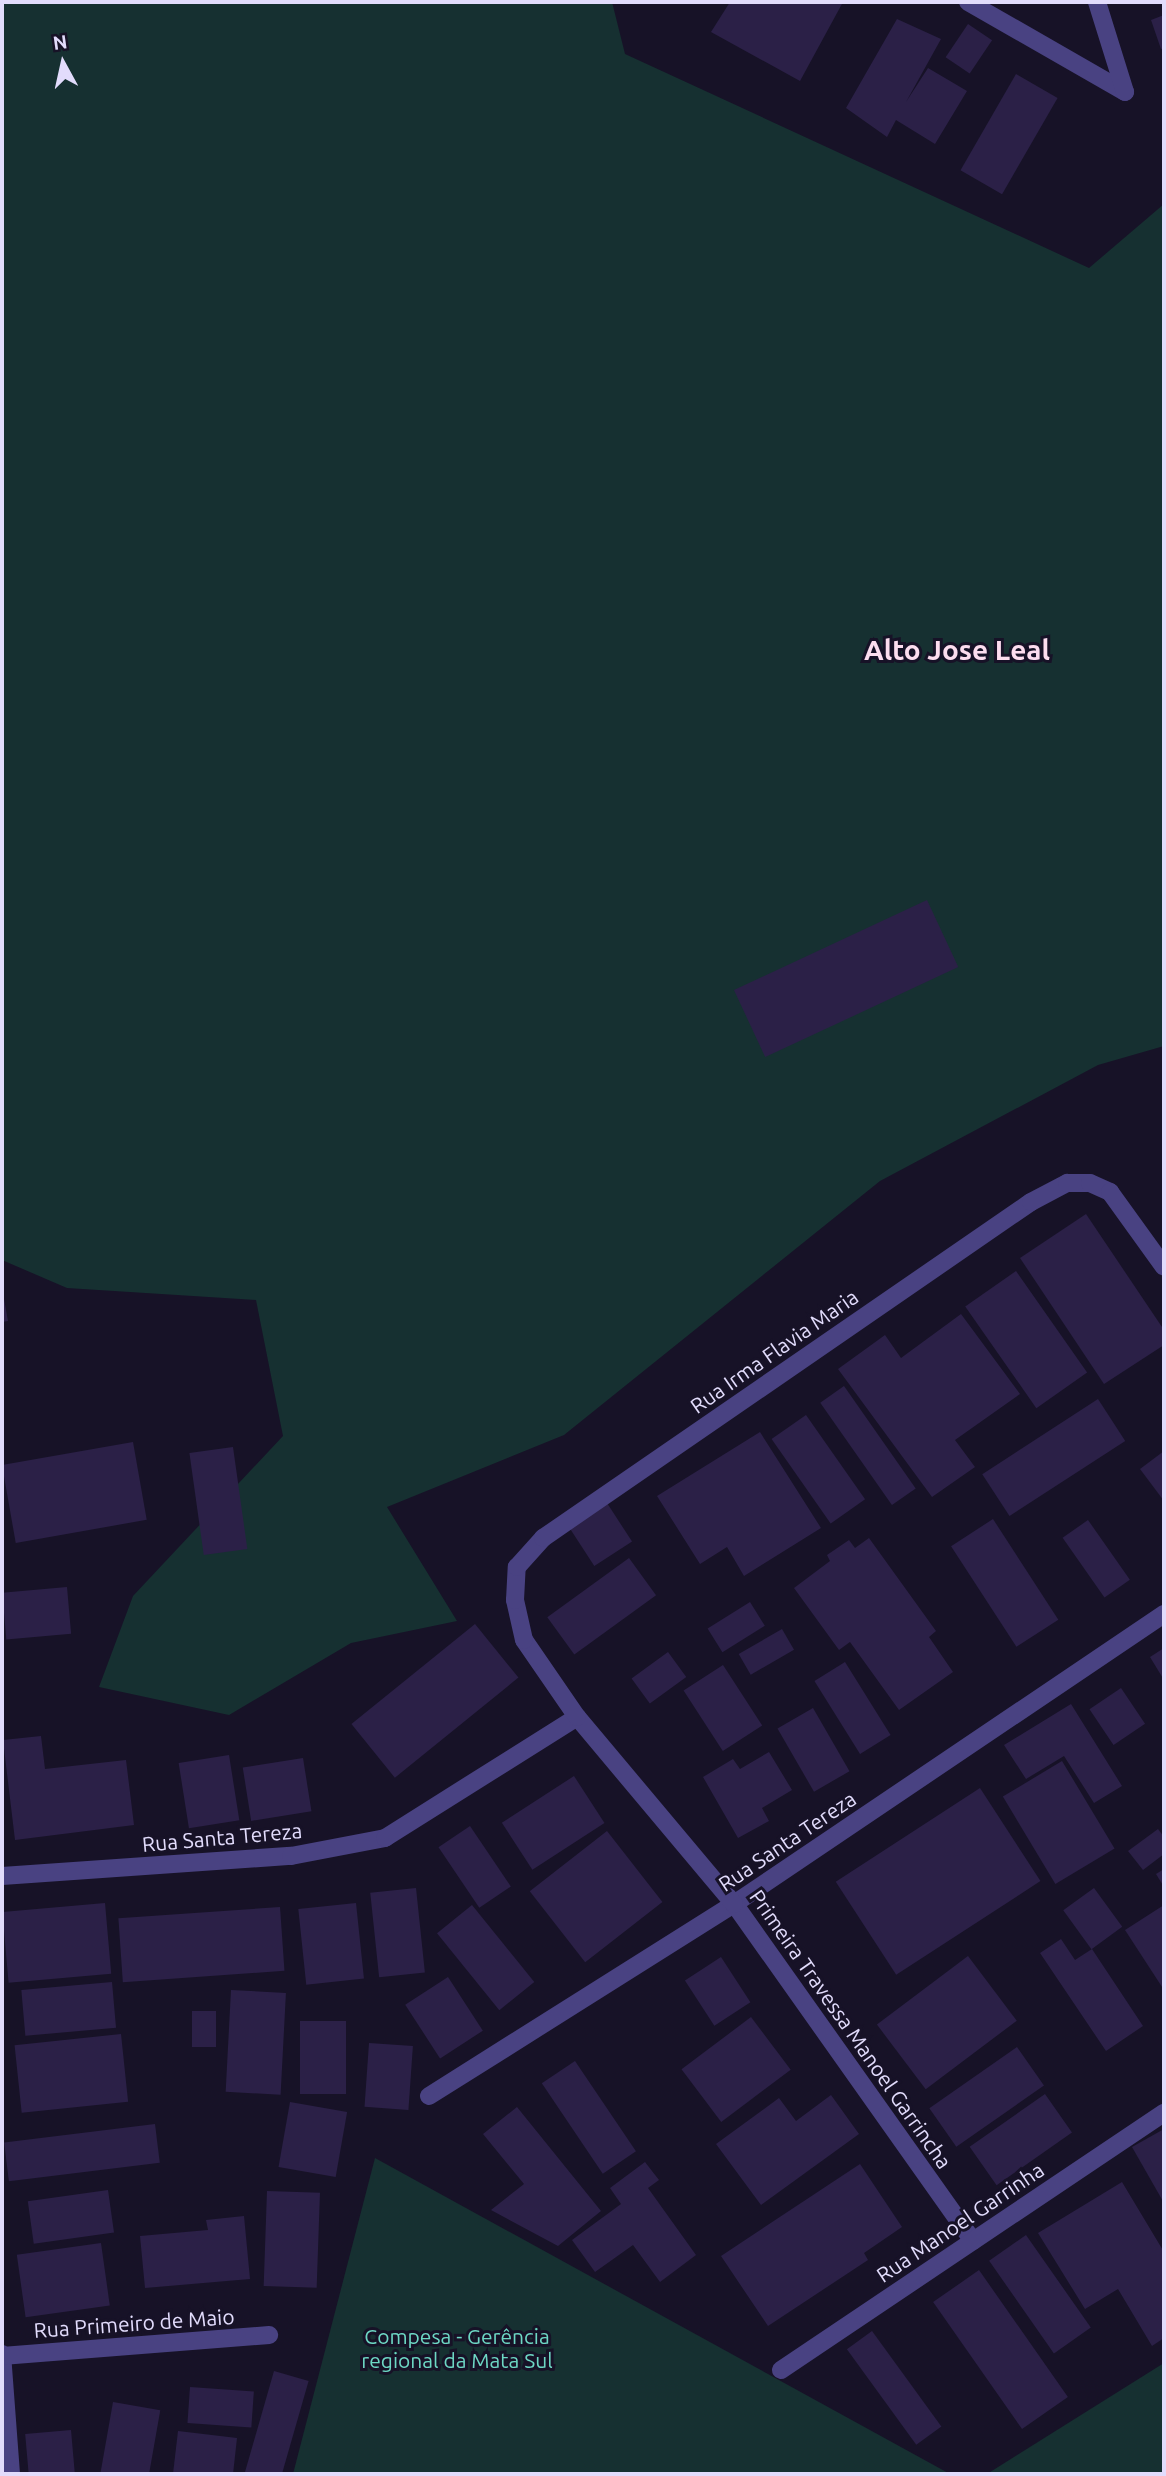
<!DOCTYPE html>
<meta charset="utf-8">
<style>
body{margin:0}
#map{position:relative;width:1166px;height:2476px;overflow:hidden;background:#171227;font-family:Ubuntu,sans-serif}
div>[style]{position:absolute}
.green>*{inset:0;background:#163031}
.building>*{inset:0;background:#2b2047;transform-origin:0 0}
.minor>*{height:18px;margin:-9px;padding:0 9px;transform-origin:9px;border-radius:9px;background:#494282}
span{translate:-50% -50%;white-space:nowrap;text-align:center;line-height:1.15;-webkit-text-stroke:6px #171227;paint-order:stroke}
.street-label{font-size:21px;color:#e2dcfc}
.park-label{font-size:21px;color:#6dd7c4}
.district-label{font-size:28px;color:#fcddef;font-weight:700}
.frame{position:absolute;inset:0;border:4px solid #e2dcfc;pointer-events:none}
.north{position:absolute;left:28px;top:28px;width:70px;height:70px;-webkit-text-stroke:5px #171227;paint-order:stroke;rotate:352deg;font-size:19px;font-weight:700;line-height:28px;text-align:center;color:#e2dcfc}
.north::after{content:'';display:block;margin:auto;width:24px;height:32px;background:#e2dcfc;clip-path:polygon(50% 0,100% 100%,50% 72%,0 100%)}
</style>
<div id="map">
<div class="green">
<div style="clip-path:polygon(2px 2px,612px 2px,625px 54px,1089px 268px,1164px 204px,1164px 1046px,1098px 1065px,880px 1181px,564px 1435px,387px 1507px,457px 1621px,351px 1643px,229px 1715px,99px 1687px,133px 1596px,283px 1436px,256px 1300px,67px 1288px,2px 1260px)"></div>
<div style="clip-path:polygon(375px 2158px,950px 2474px,293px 2474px)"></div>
<div style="clip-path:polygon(1164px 2363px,1164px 2474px,987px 2474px)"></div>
</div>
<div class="building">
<div style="clip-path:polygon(730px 2px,843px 2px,800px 81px,711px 32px)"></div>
<div style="clip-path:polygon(1164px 15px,1164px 48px,1161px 49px,1151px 20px)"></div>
<div style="clip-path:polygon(897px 19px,941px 39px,906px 102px,928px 68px,967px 91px,935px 144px,896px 120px,887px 137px,846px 108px)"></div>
<div style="left:968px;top:24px;width:29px;height:40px;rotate:34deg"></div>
<div style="left:1016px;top:74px;width:48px;height:111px;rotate:30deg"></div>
<div style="left:927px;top:900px;width:74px;height:213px;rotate:65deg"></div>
<div style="clip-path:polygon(1086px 1214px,1164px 1330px,1164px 1345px,1104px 1384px,1020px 1258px)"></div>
<div style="left:1016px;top:1271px;width:124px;height:62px;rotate:55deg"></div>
<div style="clip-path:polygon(2px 1288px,8px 1321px,2px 1322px)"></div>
<div style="clip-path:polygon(961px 1314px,1020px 1394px,955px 1440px,975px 1467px,932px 1497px,838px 1369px,885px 1335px,901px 1358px)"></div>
<div style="left:844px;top:1386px;width:125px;height:29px;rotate:55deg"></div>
<div style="left:1098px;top:1399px;width:50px;height:138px;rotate:57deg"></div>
<div style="left:806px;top:1415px;width:103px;height:42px;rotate:55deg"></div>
<div style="clip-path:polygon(760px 1432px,821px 1528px,744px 1576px,727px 1547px,700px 1564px,657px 1496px)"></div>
<div style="left:133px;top:1442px;width:79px;height:133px;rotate:80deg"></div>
<div style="left:233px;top:1447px;width:103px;height:44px;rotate:82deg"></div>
<div style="clip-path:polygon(1164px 1451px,1164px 1501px,1140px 1469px)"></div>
<div style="left:607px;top:1503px;width:46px;height:45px;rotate:57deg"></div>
<div style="left:993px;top:1519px;width:120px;height:50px;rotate:57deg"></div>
<div style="left:1088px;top:1520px;width:73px;height:31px;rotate:55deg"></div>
<div style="clip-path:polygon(869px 1538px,936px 1631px,929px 1637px,953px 1672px,899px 1710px,850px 1642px,839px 1650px,794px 1588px,830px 1561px,827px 1555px,849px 1540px,855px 1548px)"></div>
<div style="left:629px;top:1558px;width:46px;height:101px;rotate:54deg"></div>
<div style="left:67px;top:1587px;width:47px;height:65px;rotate:85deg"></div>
<div style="left:750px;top:1602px;width:28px;height:50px;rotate:58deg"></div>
<div style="left:475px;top:1624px;width:69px;height:159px;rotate:51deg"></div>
<div style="left:782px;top:1629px;width:24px;height:50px;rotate:60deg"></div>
<div style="clip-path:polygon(1164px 1648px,1164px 1680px,1150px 1657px)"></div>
<div style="left:668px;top:1652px;width:31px;height:45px;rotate:54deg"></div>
<div style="left:845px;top:1662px;width:86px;height:36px;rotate:58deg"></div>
<div style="left:723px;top:1665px;width:72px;height:47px;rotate:57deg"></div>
<div style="left:1121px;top:1688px;width:43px;height:38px;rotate:56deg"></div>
<div style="clip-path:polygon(1071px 1704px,1122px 1786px,1094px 1803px,1064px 1756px,1026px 1779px,1004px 1745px)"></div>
<div style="left:813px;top:1708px;width:73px;height:41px;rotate:60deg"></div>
<div style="clip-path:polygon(41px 1736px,45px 1769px,126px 1760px,134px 1825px,15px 1840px,3px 1740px)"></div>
<div style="clip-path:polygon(769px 1752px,792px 1790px,762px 1808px,769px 1821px,738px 1838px,703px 1777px,733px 1759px,740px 1769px)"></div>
<div style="left:229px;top:1755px;width:66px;height:51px;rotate:81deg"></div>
<div style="left:303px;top:1758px;width:54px;height:61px;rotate:81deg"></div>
<div style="left:1062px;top:1761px;width:102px;height:69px;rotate:59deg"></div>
<div style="left:574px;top:1776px;width:56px;height:86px;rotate:57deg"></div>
<div style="left:980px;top:1788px;width:111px;height:172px;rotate:57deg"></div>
<div style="left:470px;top:1826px;width:73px;height:38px;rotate:56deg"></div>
<div style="clip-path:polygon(1158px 1829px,1164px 1837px,1164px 1854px,1143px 1870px,1128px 1851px)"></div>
<div style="left:607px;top:1831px;width:90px;height:98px;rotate:52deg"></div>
<div style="clip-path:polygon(1164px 1869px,1164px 1887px,1156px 1874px)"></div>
<div style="left:416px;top:1888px;width:85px;height:46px;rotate:84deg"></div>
<div style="left:1094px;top:1888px;width:48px;height:38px;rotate:54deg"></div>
<div style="left:105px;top:1903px;width:71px;height:103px;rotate:85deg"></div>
<div style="left:356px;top:1903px;width:76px;height:58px;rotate:84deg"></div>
<div style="left:472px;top:1905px;width:99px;height:45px;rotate:51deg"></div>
<div style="clip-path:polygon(1164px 1905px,1164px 1990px,1125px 1930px)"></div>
<div style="left:280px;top:1907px;width:64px;height:162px;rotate:86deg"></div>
<div style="clip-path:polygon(1061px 1939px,1075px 1960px,1092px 1949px,1143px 2026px,1106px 2051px,1040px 1953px)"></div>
<div style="left:968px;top:1956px;width:81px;height:114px;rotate:53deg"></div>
<div style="left:721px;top:1957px;width:54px;height:43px;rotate:57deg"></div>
<div style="left:448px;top:1977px;width:64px;height:51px;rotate:57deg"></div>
<div style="left:112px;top:1982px;width:46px;height:91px;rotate:85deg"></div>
<div style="left:231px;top:1990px;width:55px;height:102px;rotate:3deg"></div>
<div style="left:192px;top:2011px;width:24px;height:36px"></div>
<div style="left:751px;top:2017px;width:66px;height:87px;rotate:53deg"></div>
<div style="left:300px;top:2021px;width:46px;height:73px"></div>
<div style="left:121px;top:2034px;width:68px;height:107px;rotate:84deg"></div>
<div style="left:369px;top:2043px;width:44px;height:64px;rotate:4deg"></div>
<div style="left:1017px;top:2047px;width:47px;height:107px;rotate:55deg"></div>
<div style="left:575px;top:2061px;width:109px;height:40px;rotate:56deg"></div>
<div style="left:1045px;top:2094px;width:47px;height:92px;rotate:55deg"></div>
<div style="clip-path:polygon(831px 2095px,859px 2134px,761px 2205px,716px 2144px,779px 2098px,796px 2121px)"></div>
<div style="left:290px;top:2102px;width:58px;height:66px;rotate:10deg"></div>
<div style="clip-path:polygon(517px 2107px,601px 2211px,558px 2246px,491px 2210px,524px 2184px,483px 2134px)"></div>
<div style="left:155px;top:2124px;width:39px;height:152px;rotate:83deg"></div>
<div style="clip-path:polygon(1164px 2129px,1164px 2203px,1132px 2147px)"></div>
<div style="clip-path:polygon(645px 2162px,659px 2180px,648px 2188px,696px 2255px,660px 2282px,633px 2245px,595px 2272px,572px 2240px,621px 2204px,610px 2188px)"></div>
<div style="clip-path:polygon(860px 2164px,902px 2227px,864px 2253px,868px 2260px,768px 2326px,721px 2256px)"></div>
<div style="clip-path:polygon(1122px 2182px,1164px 2252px,1164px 2338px,1152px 2346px,1118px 2289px,1085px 2309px,1038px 2233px)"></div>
<div style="left:108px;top:2190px;width:43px;height:81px;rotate:82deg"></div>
<div style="left:267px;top:2191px;width:53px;height:95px;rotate:2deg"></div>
<div style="clip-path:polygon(244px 2216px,250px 2279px,145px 2288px,140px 2236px,208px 2230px,206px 2220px)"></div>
<div style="left:1026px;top:2235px;width:113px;height:45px;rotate:55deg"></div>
<div style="left:101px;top:2243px;width:63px;height:85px;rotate:82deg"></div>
<div style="left:979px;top:2270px;width:155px;height:56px;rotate:55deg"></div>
<div style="left:872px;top:2331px;width:118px;height:31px;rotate:54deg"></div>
<div style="left:274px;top:2371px;width:36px;height:107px;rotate:16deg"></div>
<div style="left:190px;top:2387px;width:64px;height:36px;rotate:4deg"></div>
<div style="left:113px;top:2402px;width:48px;height:73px;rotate:10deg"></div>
<div style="left:71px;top:2430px;width:44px;height:46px;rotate:85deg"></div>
<div style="clip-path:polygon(178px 2431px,237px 2438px,233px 2474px,173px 2474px)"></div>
</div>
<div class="minor">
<div style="left:968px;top:2px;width:181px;rotate:29.8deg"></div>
<div style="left:1097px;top:2px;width:94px;rotate:72.7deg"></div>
<div style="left:2px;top:1876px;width:290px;rotate:-4deg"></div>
<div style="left:291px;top:1856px;width:96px;rotate:-10.8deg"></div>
<div style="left:385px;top:1838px;width:227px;rotate:-32.2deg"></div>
<div style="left:429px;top:2096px;width:360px;rotate:-32.2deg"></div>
<div style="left:734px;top:1904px;width:519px;rotate:-34deg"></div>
<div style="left:973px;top:2241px;width:413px;rotate:-125.3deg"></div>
<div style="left:734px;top:1904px;width:244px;rotate:-130deg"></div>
<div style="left:577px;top:1717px;width:93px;rotate:-124.5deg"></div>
<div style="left:524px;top:1640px;width:41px;rotate:-102.7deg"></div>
<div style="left:515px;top:1600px;width:33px;rotate:-87deg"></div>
<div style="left:517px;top:1567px;width:39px;rotate:-48deg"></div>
<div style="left:543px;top:1538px;width:592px;rotate:-34.55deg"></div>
<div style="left:1031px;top:1202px;width:41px;rotate:-27.8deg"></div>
<div style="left:1067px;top:1183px;width:23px"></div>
<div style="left:1090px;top:1183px;width:22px;rotate:24deg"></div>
<div style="left:1110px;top:1192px;width:92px;rotate:54.2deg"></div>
<div style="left:2px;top:2354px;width:120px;rotate:85.7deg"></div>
<div style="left:2px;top:2356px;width:268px;rotate:-4.5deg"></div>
<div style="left:781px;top:2370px;width:461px;rotate:-33.9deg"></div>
</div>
<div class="street-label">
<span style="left:774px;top:1351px;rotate:-35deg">Rua Irma Flavia Maria</span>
<span style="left:222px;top:1837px;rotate:-5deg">Rua Santa Tereza</span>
<span style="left:787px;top:1841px;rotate:-34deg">Rua Santa Tereza</span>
<span style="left:851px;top:2029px;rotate:55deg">Primeira Travessa Manoel Garrincha</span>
<span style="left:960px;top:2222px;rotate:-34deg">Rua Manoel Garrinha</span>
<span style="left:134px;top:2323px;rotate:-4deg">Rua Primeiro de Maio</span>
</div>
<div class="park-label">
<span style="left:457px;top:2348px">Compesa - Gerência<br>regional da Mata Sul</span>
</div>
<div class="district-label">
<span style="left:957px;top:650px">Alto Jose Leal</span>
</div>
<div class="frame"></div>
<div class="north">N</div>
</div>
